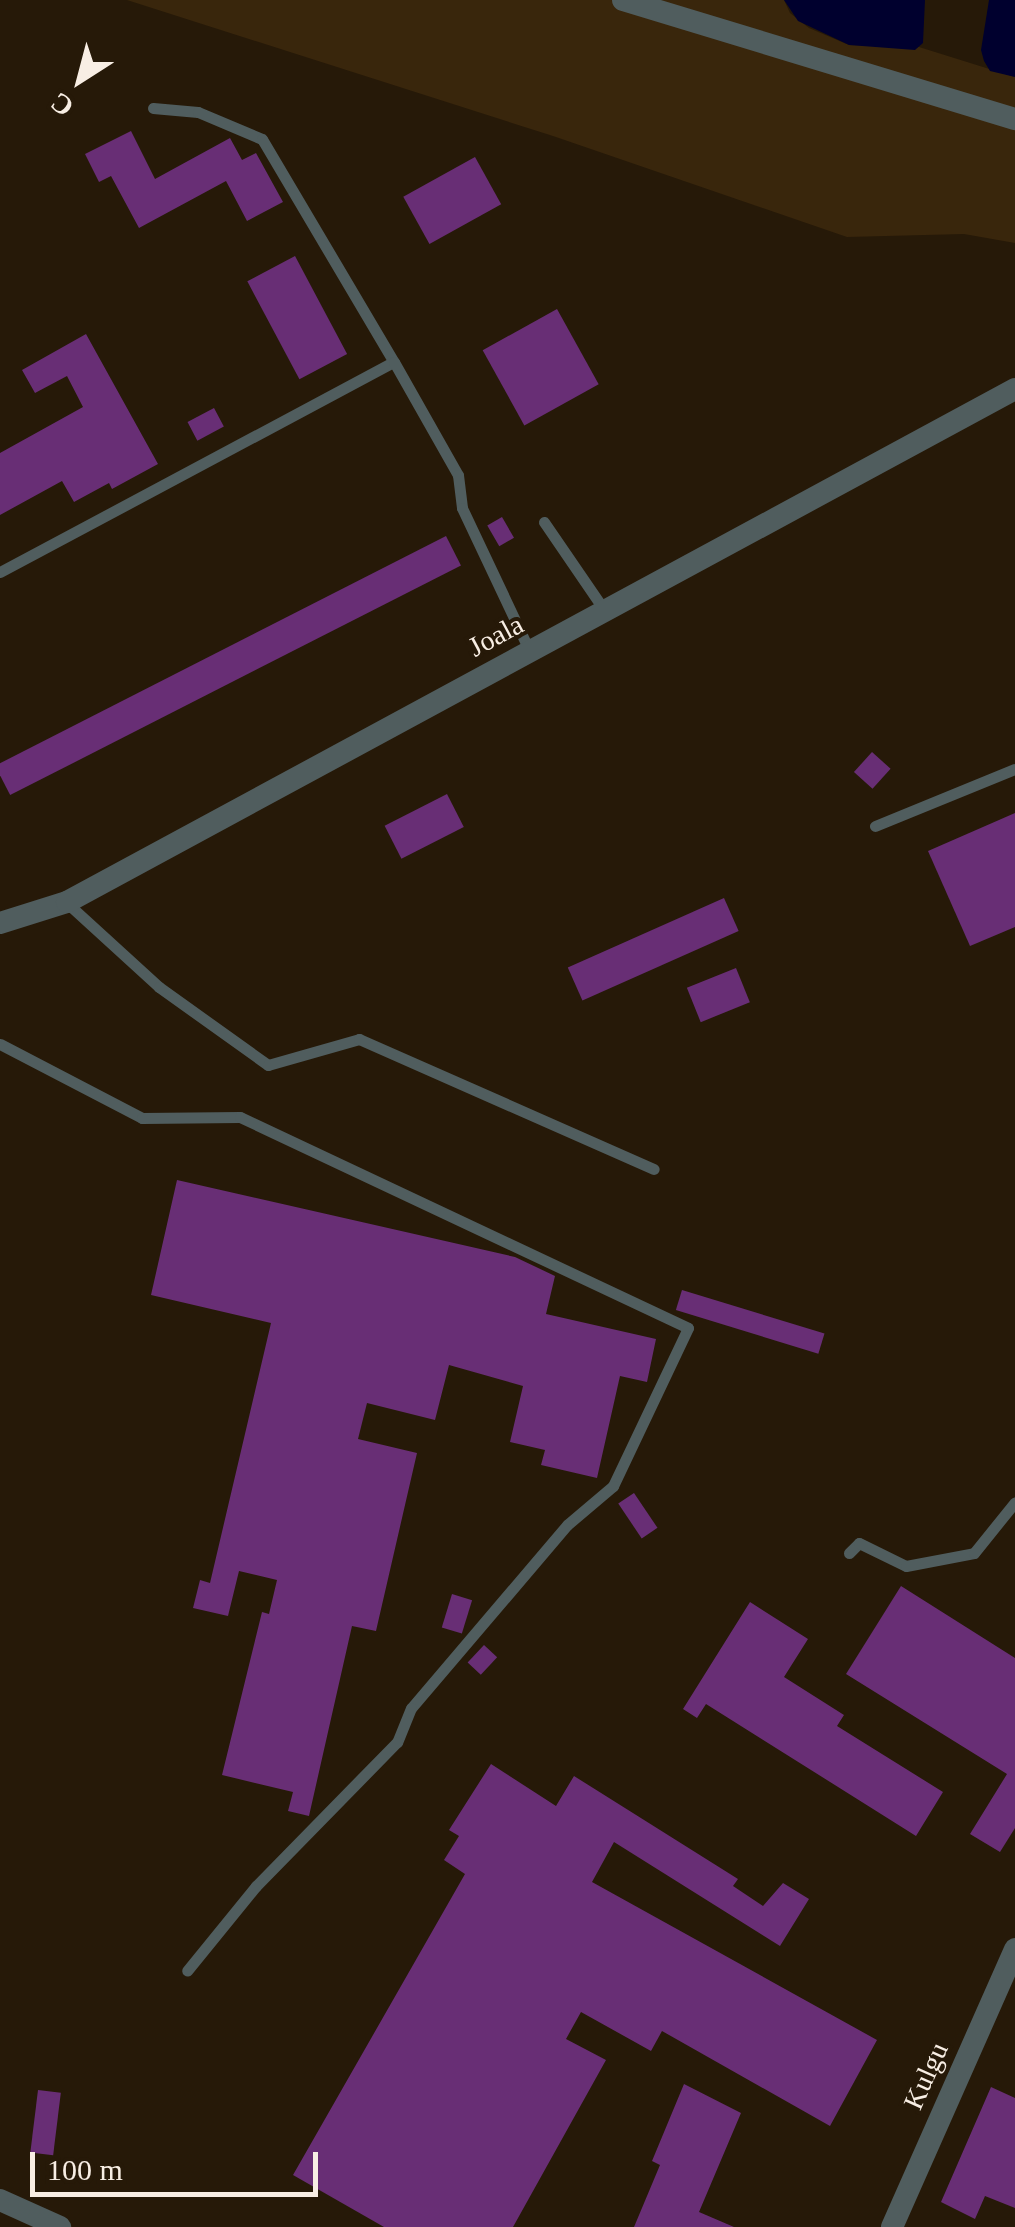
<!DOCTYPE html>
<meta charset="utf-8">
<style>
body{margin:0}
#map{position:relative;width:1015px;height:2227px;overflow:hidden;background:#261908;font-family:Georgia,serif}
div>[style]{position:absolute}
.green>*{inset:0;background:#39260c}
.water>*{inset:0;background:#00002e}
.building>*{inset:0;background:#682e75;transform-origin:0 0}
.service>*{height:11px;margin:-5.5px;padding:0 5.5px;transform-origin:5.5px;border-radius:5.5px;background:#505d5e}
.minor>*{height:22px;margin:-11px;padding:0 11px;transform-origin:11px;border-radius:11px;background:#505d5e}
span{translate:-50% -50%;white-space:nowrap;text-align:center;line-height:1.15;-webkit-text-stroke:8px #261908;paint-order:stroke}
.street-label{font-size:28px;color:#f8eee4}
.north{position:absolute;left:30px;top:30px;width:100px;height:100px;-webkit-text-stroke:8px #261908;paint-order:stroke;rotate:216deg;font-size:28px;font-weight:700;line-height:40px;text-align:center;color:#f8eee4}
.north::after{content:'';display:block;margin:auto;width:35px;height:45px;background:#f8eee4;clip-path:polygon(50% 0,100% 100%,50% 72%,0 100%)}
.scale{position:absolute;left:30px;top:2152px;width:288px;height:45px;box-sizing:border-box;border:5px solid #f8eee4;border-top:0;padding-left:12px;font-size:30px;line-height:35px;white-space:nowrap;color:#f8eee4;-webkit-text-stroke:8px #261908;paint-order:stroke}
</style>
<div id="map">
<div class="green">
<div style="clip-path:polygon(127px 0,784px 0,790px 13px,809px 28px,849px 45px,919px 47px,1015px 77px,1015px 243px,964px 234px,847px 237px,553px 136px)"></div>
</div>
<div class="water">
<div style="clip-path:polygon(784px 0,925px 0,923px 43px,915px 50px,849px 45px,798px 21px)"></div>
<div style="clip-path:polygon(989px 0,1015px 0,1015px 77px,990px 71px,984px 61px,981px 50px)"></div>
</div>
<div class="building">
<div style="clip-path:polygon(131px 131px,155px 179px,230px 138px,242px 160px,256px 153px,283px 202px,247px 221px,226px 181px,139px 228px,111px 176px,99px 182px,85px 154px)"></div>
<div style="left:475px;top:157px;width:54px;height:82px;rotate:61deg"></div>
<div style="left:295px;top:256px;width:111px;height:54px;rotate:62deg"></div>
<div style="left:557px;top:309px;width:86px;height:85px;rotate:61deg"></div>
<div style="clip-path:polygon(86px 334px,158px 464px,112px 489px,109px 483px,74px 502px,62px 481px,0 515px,0 453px,83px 407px,67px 376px,35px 393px,22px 370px)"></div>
<div style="left:214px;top:408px;width:21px;height:30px;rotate:62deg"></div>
<div style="left:502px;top:517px;width:24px;height:17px;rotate:60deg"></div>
<div style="left:446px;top:536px;width:33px;height:506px;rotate:63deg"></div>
<div style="left:872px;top:752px;width:25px;height:27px;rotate:42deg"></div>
<div style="left:447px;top:794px;width:37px;height:70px;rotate:63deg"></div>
<div style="clip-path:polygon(1015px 813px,1015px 927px,970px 946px,928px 851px)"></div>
<div style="left:724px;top:898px;width:36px;height:171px;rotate:66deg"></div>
<div style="left:736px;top:968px;width:37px;height:53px;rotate:68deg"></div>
<div style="clip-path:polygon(177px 1180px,515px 1257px,555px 1276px,546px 1314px,656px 1339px,647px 1382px,620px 1376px,597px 1478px,541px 1465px,545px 1450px,510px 1442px,523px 1386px,449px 1365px,435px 1420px,367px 1403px,358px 1439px,417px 1453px,376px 1631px,352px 1626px,309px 1816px,288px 1811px,293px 1792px,222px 1775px,262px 1612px,269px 1614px,277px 1580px,239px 1571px,228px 1616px,193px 1608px,200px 1580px,210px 1583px,271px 1323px,151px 1295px)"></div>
<div style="left:682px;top:1290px;width:149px;height:21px;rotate:17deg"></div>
<div style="left:634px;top:1493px;width:42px;height:19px;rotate:56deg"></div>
<div style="clip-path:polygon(901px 1586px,1015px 1658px,1015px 1828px,1000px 1852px,970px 1834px,1007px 1774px,846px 1674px)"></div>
<div style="left:452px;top:1594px;width:21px;height:35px;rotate:17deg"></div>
<div style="clip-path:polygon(750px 1602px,808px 1639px,784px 1677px,844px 1715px,837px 1726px,943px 1792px,916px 1836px,706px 1704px,697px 1718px,683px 1709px)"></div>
<div style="left:484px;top:1645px;width:18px;height:24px;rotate:43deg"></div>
<div style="clip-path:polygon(491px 1764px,556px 1806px,574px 1776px,738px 1879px,733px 1886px,763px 1906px,783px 1883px,809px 1899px,780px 1946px,614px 1842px,592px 1882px,877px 2040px,830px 2126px,662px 2031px,651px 2051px,581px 2012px,566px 2039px,606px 2060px,513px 2227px,384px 2227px,293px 2175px,465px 1874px,444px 1860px,459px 1836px,449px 1830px)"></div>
<div style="clip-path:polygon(684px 2084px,741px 2113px,699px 2212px,734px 2227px,634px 2227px,660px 2165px,652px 2161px)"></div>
<div style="clip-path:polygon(991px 2087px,1015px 2098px,1015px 2208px,985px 2196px,975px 2219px,941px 2202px)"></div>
<div style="left:38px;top:2090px;width:23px;height:63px;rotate:7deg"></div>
</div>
<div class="service">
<div style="left:153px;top:108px;width:45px;rotate:5.1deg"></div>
<div style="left:198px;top:112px;width:69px;rotate:22.9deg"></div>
<div style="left:262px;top:139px;width:259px;rotate:59.4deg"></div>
<div style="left:544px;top:522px;width:108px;rotate:55.6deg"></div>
<div style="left:0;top:572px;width:446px;rotate:-28.1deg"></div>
<div style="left:394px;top:362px;width:130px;rotate:60.5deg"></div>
<div style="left:458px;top:475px;width:33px;rotate:83deg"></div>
<div style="left:462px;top:508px;width:159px;rotate:64.7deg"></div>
<div style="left:875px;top:826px;width:151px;rotate:-22.2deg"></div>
<div style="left:67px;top:903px;width:125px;rotate:42.4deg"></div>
<div style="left:159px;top:987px;width:134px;rotate:35.6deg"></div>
<div style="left:268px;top:1065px;width:95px;rotate:-15.9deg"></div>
<div style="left:359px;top:1039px;width:322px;rotate:23.8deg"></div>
<div style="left:0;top:1044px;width:160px;rotate:27.5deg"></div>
<div style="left:142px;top:1118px;width:98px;rotate:-0.6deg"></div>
<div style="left:240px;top:1117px;width:495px;rotate:25.2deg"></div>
<div style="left:688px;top:1328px;width:175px;rotate:115.4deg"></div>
<div style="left:613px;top:1486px;width:60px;rotate:139.7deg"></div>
<div style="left:567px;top:1525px;width:240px;rotate:130.4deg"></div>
<div style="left:411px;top:1708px;width:37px;rotate:112deg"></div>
<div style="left:397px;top:1742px;width:202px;rotate:134.4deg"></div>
<div style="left:256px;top:1886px;width:109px;rotate:129.1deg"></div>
<div style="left:849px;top:1553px;width:14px;rotate:-45deg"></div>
<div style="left:859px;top:1543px;width:52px;rotate:26.1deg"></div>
<div style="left:906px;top:1566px;width:69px;rotate:-10.8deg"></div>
<div style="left:974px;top:1553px;width:65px;rotate:-51.2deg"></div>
</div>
<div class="minor">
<div style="left:623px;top:0;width:410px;rotate:16.9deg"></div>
<div style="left:0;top:923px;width:70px;rotate:-17.4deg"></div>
<div style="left:67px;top:902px;width:1078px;rotate:-28.42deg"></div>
<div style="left:0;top:2200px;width:66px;rotate:24.2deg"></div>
<div style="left:892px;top:2227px;width:304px;rotate:-66.1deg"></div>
</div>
<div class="street-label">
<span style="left:496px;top:636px;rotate:-28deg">Joala</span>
<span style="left:926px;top:2076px;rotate:-66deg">Kulgu</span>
</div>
<div class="north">С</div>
<div class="scale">100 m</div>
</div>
